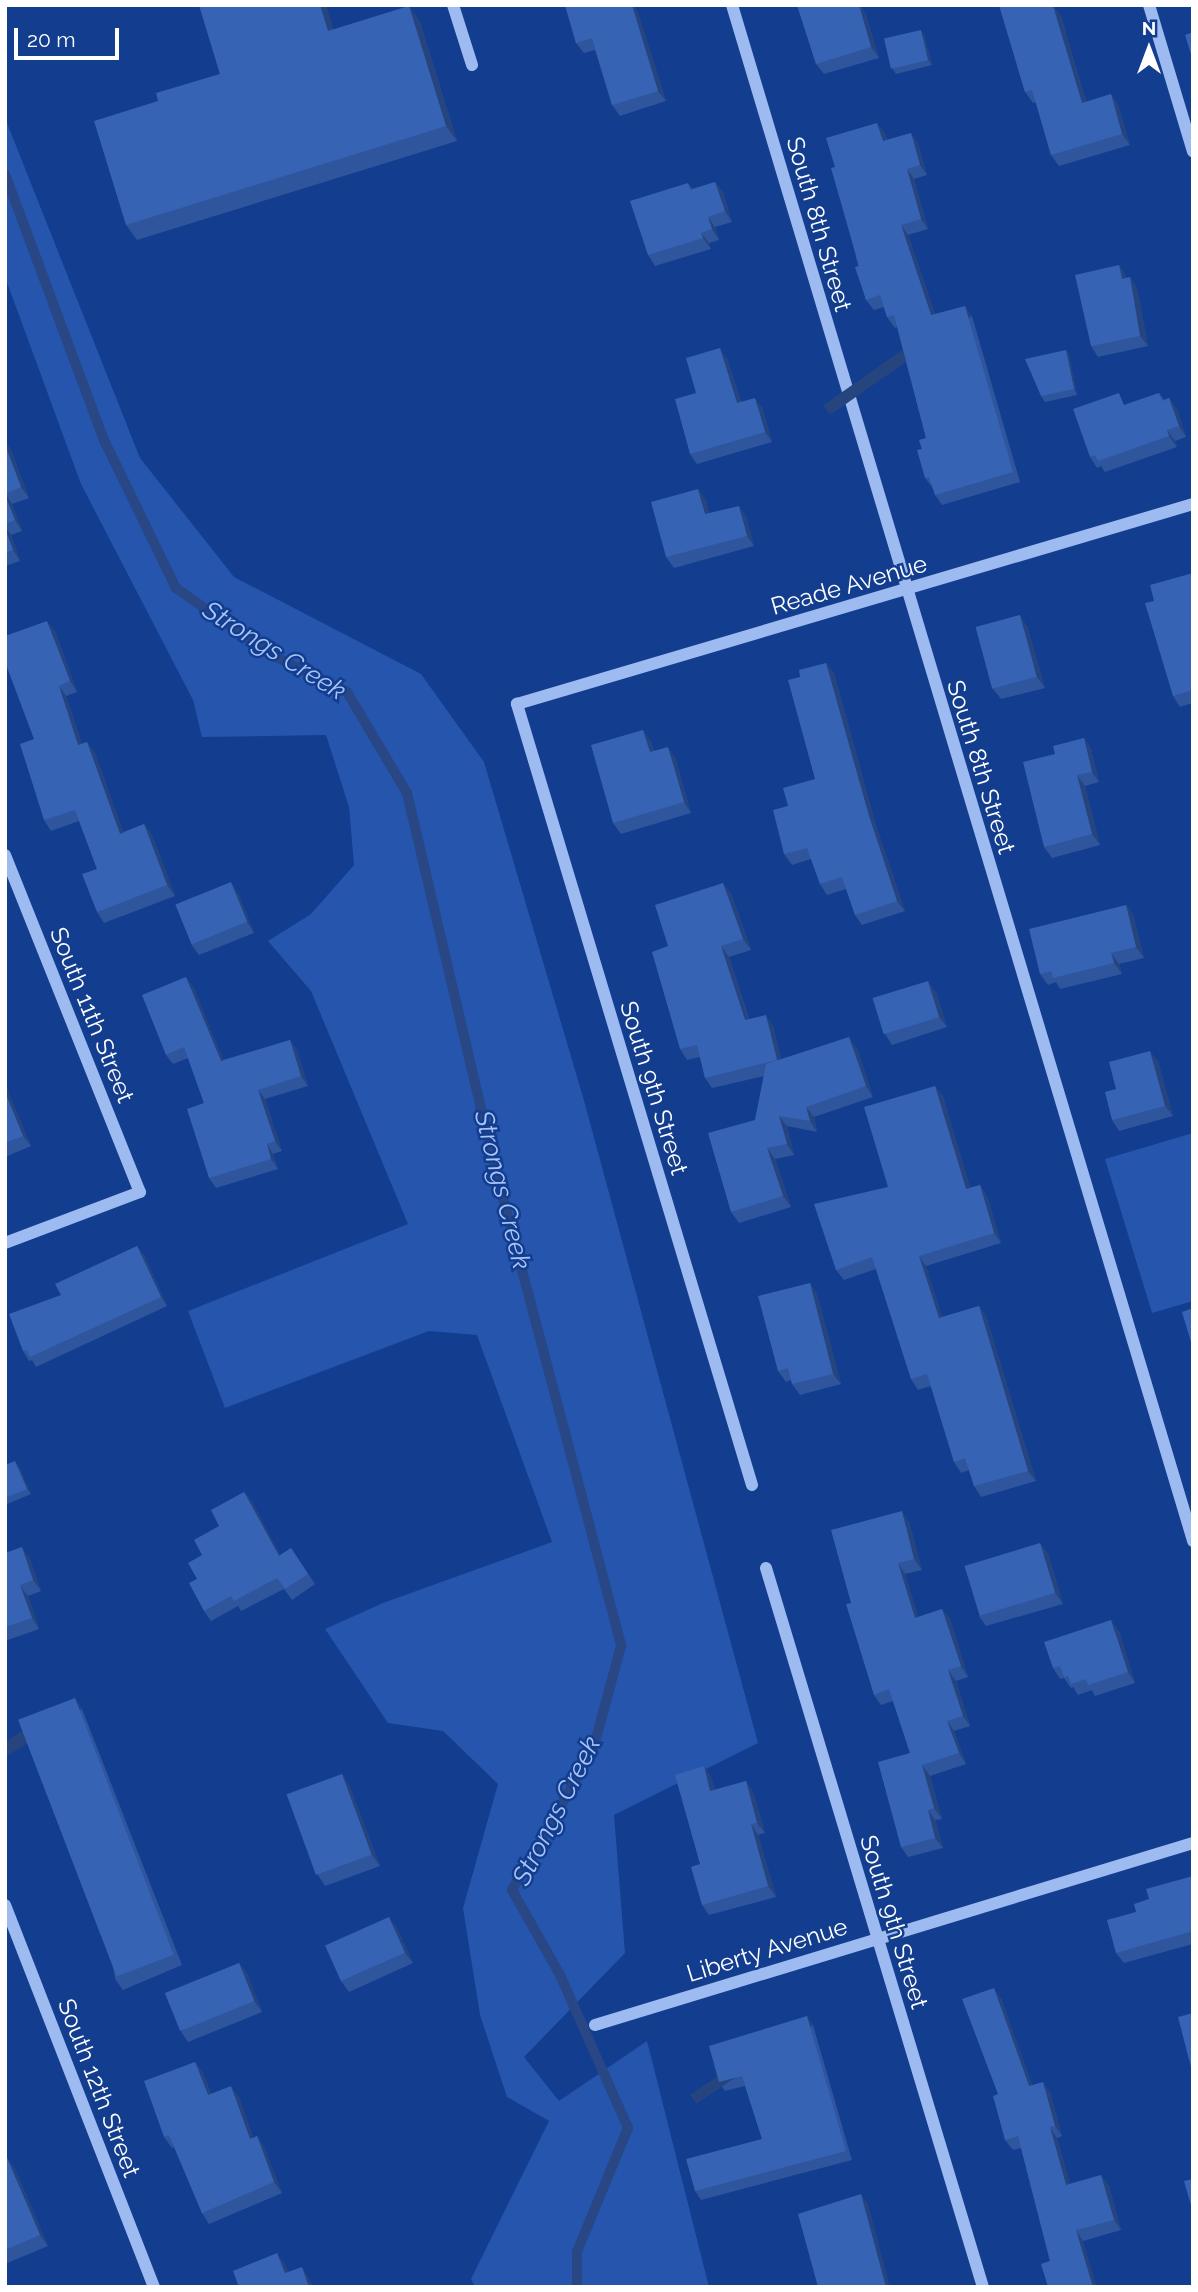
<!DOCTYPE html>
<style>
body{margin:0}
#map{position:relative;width:1198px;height:2292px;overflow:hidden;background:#133d8e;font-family:Raleway,sans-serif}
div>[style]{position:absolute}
.green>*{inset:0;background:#2555ad}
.stream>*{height:10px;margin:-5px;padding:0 5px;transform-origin:5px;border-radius:5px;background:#284784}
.minor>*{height:12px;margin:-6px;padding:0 6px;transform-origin:6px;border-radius:6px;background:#9dbbf1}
.wall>*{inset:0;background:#2f559c}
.shaded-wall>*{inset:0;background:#26457f;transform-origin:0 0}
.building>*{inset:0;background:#3763b5;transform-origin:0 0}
span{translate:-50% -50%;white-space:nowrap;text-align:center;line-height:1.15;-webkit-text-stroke:5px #133d8e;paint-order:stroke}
.street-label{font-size:24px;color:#fff}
.water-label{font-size:26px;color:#a9c5f8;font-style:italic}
.frame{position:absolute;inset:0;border:7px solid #fff;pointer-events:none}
.north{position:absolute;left:1114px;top:14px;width:70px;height:70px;-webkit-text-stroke:5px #133d8e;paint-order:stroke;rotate:0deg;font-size:19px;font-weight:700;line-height:28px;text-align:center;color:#fff}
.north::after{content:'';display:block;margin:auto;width:24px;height:32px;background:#fff;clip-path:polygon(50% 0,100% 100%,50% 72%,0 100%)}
.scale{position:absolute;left:14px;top:28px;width:105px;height:32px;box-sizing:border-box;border:4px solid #fff;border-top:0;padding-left:9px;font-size:21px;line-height:24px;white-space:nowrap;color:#fff;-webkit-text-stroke:5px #133d8e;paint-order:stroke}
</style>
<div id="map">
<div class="green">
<div style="clip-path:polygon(5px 118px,140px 458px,234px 577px,421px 674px,484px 762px,583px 1097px,758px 1743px,614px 1815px,625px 1953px,524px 2057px,559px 2101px,647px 2041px,709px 2287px,475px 2287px,471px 2279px,549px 2121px,507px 2097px,480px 2015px,463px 1908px,498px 1784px,443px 1731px,388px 1723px,325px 1629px,383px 1603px,552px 1542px,477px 1335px,429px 1331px,225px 1408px,188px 1311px,408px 1224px,311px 991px,268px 941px,311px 914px,354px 865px,349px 807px,326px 735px,202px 737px,193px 700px,81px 484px,5px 277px)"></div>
<div style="clip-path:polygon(1193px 1133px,1193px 1301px,1152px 1313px,1105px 1159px)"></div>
</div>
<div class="stream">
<div style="left:5px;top:174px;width:284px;rotate:69.6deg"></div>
<div style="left:104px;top:440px;width:165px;rotate:64.1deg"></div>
<div style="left:176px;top:588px;width:113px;rotate:35.2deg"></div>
<div style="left:268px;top:653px;width:88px;rotate:26.3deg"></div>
<div style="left:347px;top:692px;width:117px;rotate:59.3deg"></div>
<div style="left:407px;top:793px;width:381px;rotate:76.8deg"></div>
<div style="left:494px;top:1164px;width:498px;rotate:75.2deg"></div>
<div style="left:621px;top:1646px;width:108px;rotate:105.1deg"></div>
<div style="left:593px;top:1750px;width:162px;rotate:120.1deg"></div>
<div style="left:512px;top:1890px;width:98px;rotate:60.5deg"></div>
<div style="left:560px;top:1975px;width:167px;rotate:66deg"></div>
<div style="left:628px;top:2128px;width:134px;rotate:112.4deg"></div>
<div style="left:577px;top:2252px;width:35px;rotate:90deg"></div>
</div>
<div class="minor">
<div style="left:453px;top:5px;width:63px;rotate:72.4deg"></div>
<div style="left:732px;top:5px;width:1604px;rotate:73.29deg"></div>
<div style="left:1149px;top:5px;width:153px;rotate:73.3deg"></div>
<div style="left:5px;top:855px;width:363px;rotate:68.2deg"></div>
<div style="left:140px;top:1192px;width:144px;rotate:159.3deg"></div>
<div style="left:752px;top:1485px;width:816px;rotate:-106.75deg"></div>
<div style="left:517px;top:704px;width:705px;rotate:-16.48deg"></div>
<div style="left:766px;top:1568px;width:751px;rotate:73.21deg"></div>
<div style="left:5px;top:1905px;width:410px;rotate:68.7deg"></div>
<div style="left:595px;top:2025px;width:625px;rotate:-16.93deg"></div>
</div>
<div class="wall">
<div style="clip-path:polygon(199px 5px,326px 5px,333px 30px,409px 6px,420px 22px,457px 141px,137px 240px,126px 225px,158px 101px,220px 74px)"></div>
<div style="clip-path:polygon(565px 5px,634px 5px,638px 13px,666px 101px,620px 116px,612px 105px,595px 50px,584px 53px,576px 43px)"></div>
<div style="clip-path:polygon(797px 5px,860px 5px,866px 15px,879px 58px,824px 74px,816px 64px)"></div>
<div style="clip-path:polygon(999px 5px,1053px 6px,1061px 16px,1086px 102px,1111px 94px,1118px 105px,1130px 145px,1059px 166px,1051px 155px,1036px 102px,1033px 103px,1025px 92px)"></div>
<div style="clip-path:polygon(924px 35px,932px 65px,896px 74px,892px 68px)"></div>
<div style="clip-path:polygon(885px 133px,887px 140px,911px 133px,918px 144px,927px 175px,914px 179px,928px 229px,908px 235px,935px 314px,972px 316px,1020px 482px,942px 505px,935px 495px,933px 488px,925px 478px,922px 449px,926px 438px,897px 327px,895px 328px,887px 317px,884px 307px,874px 310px,866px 300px,835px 167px)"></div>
<div style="clip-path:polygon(715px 182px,723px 192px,732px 222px,715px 227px,719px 240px,709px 243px,711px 249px,655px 266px,648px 255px,688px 183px,692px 189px)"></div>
<div style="clip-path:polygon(1119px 265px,1127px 278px,1130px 277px,1137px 288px,1148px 346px,1098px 357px,1091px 346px)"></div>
<div style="clip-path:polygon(1066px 350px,1069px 355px,1077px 395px,1045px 402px,1041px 396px)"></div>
<div style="clip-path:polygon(727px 358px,741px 402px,762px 407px,772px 442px,697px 464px,690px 454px,696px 393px)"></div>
<div style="clip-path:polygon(1159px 393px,1164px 400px,1169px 398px,1177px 409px,1186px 437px,1175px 441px,1177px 447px,1105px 472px,1101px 466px,1097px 468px,1090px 457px,1127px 404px)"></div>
<div style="clip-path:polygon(5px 441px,10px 448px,29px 498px,12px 504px,22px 531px,11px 535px,20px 561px,5px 566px)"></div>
<div style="clip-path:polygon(706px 500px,709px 513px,746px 516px,754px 546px,674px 568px,666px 557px)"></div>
<div style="clip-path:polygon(1193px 573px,1193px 703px,1180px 707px,1173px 696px,1154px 601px)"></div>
<div style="clip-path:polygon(1027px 626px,1045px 688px,1001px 699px,993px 689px)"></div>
<div style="clip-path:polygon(55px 631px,77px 692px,66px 696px,82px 744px,87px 742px,95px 753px,123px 832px,144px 824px,152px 835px,175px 896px,104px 923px,97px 912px,97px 869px,79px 821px,51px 831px,44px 820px,34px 739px)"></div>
<div style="clip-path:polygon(826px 663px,834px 673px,876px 826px,905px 911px,862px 925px,855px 915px,846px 889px,827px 895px,820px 884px,811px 859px,792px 865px,784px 854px,788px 806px,815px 779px,800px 677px)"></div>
<div style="clip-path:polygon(1084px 738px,1091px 749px,1099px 782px,1085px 786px,1100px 845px,1052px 858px,1044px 847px,1055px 754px)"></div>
<div style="clip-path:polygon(651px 741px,654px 751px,675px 757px,691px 813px,621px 834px,613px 823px)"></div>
<div style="clip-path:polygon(238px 893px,254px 933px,199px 955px,191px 944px)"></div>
<div style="clip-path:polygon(731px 893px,751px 950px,729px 957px,749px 1019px,773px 1026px,781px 1059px,857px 1048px,873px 1097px,814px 1117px,817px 1132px,787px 1126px,794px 1155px,775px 1159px,791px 1207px,739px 1223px,731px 1212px,755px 1120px,764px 1076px,712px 1088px,705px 1078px,700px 1057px,687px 1060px,680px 1049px,668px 946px)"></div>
<div style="clip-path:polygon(1126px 905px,1133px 915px,1144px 958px,1119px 964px,1122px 974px,1060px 989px,1056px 982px,1048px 985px,1040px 974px)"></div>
<div style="clip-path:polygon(193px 986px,223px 1060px,290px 1040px,297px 1050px,308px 1086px,265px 1099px,282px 1151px,273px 1154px,278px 1169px,216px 1188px,209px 1178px,204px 1103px,188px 1058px,173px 1064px,166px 1055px)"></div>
<div style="clip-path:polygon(936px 992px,947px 1027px,892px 1045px,885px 1034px)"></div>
<div style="clip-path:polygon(1158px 1061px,1173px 1116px,1119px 1131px,1112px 1120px,1116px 1089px)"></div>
<div style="clip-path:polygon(5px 1084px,31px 1146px,5px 1157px)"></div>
<div style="clip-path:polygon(935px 1086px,943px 1096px,970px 1188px,980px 1185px,987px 1196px,1001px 1243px,926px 1266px,942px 1317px,979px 1306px,986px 1316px,1036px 1481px,981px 1497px,974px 1486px,969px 1470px,961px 1473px,954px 1462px,931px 1386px,918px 1390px,911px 1379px,876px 1269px,844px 1280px,836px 1270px,888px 1187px)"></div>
<div style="clip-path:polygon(137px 1246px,144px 1255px,167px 1306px,36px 1367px,32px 1360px,29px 1361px,23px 1351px)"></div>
<div style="clip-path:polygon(810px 1283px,817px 1294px,841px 1384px,800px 1395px,792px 1384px,791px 1380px,786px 1382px,778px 1371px)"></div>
<div style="clip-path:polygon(5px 1465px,19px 1467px,31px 1494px,5px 1505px)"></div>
<div style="clip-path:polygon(244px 1492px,252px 1502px,280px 1555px,291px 1548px,315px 1584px,292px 1600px,284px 1589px,241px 1611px,238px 1606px,211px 1621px,204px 1611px,197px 1579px,202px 1555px,219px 1526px)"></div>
<div style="clip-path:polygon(909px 1522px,922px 1570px,905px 1574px,918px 1617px,942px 1609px,950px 1619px,968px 1677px,956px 1681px,970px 1726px,954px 1731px,966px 1764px,930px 1776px,942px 1819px,935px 1820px,943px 1848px,908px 1857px,901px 1847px,910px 1753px,893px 1701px,881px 1705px,874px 1695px,851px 1603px)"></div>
<div style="clip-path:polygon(1040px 1543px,1048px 1554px,1063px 1604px,986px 1626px,979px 1616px)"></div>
<div style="clip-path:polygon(5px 1553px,29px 1557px,41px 1591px,28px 1596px,39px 1629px,5px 1641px)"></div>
<div style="clip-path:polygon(1119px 1631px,1135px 1683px,1095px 1696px,1092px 1690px,1078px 1695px,1073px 1687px,1071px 1688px,1064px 1678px,1060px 1679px,1053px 1668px)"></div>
<div style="clip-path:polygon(75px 1698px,82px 1709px,182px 1965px,123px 1990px,115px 1979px)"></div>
<div style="clip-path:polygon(704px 1766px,711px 1777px,715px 1790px,746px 1781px,753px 1792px,765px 1833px,758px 1835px,776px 1897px,709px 1915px,702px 1905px,700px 1864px)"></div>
<div style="clip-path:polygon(342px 1774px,349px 1785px,380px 1866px,325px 1886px,318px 1875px)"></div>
<div style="clip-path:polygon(1193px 1876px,1193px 1944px,1124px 1963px,1116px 1953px,1136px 1912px,1149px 1899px)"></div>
<div style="clip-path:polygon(397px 1928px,413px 1963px,349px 1992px,341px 1981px)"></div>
<div style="clip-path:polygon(239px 1963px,247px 1974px,262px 2012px,188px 2042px,181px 2032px)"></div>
<div style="clip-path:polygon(1001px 1998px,1032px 2085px,1050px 2092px,1062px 2136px,1057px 2138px,1070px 2184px,1101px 2175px,1109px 2186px,1121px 2230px,1083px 2241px,1050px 2261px,1021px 2148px,1013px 2150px,1005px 2140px,998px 2094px)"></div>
<div style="clip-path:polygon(807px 2016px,813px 2025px,852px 2160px,701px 2200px,695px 2191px,762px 2139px,745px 2086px,725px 2091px,719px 2082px)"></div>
<div style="clip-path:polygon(195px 2062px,203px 2073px,211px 2094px,239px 2097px,253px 2138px,257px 2136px,264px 2147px,282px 2193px,209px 2224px,202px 2213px,174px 2147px,172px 2148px,164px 2137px)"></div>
<div style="clip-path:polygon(7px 2158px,15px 2169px,48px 2246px,5px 2264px,5px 2159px)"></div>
</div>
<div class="shaded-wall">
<div style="clip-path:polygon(320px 5px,326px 5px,339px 47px,328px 31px)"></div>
<div style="clip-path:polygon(630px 5px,634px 5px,638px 13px,666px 101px,658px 91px)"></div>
<div style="clip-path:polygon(859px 5px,866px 15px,879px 58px,871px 47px)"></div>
<div style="clip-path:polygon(409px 6px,420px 22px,457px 141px,446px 126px)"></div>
<div style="clip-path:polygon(1053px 6px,1061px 16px,1089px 113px,1082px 103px)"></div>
<div style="clip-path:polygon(921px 30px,924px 35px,932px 65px,928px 60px)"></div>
<div style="clip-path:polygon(1111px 94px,1118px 105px,1130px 145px,1122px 134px)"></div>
<div style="clip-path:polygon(877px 123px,885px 133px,890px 152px,883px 141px)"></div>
<div style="clip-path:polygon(911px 133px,918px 144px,927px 175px,920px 165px)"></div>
<div style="clip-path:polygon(907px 169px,914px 179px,928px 229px,921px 219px)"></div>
<div style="clip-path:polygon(715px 182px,723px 192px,732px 222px,725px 211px)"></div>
<div style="clip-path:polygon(708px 217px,715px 227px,719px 240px,712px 229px)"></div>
<div style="clip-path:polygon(901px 225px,908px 235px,939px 325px,931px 315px)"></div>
<div style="clip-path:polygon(701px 233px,709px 243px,711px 249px,703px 238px)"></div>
<div style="clip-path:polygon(1119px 265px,1126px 276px,1129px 290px,1122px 279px)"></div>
<div style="clip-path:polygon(1130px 277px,1137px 288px,1148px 346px,1140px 336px)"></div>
<div style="left:965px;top:306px;width:12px;height:173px;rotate:55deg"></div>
<div style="clip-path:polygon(720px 348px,727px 358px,744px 413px,737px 403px)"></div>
<div style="clip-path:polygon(1066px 350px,1069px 355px,1077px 395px,1074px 389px)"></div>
<div style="clip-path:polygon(755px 398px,762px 407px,772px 442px,765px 432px)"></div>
<div style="clip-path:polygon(1169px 398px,1177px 409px,1186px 437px,1179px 426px)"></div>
<div style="clip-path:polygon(1167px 430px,1175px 441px,1177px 447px,1169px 436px)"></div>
<div style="clip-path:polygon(5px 441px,10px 448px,29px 498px,21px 487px,5px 445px)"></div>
<div style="clip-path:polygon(698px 489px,706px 500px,712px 525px,705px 514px)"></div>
<div style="clip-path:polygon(5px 494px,12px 504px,22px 531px,15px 520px)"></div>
<div style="clip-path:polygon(739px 506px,746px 516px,754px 546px,747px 536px)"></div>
<div style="clip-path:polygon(5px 527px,11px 535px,20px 561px,13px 550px)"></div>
<div style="clip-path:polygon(1020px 615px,1027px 626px,1045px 688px,1037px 677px)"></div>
<div style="clip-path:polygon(47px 621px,55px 631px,77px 692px,70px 681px)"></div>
<div style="clip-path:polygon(826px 663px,834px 673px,876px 826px,905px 911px,897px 901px,869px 816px)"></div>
<div style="clip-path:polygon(59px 686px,66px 696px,86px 756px,78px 745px)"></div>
<div style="clip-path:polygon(643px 730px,651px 741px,657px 763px,650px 752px)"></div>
<div style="clip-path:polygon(1084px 738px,1091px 749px,1099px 782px,1092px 772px)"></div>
<div style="clip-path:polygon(87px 742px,95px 753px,128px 844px,120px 834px)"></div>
<div style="clip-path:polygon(668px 747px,675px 757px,691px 813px,684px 802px)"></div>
<div style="clip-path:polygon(1077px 775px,1085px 786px,1100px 845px,1092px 834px)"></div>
<div style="clip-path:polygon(144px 824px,152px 835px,175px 896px,167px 885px)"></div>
<div style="clip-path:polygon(231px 882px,238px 893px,254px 933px,247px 922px)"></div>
<div style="clip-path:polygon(723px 883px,731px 893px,751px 950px,743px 939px)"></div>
<div style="clip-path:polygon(1126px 905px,1133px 915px,1144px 958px,1136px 947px)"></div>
<div style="clip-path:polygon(721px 946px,729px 957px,752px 1031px,745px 1020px)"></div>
<div style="clip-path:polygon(1111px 953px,1119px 964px,1122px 974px,1114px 963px)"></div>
<div style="clip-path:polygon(186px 977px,193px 986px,228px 1071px,221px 1061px)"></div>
<div style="clip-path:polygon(928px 981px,936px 992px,947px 1027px,939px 1017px)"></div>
<div style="clip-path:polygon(766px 1015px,773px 1026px,784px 1071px,777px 1060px)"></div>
<div style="clip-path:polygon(849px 1037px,857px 1048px,873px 1097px,866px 1086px)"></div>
<div style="clip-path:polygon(290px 1040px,297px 1050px,308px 1086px,301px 1076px)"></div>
<div style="clip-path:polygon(1150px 1051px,1158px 1061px,1173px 1116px,1165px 1106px)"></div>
<div style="clip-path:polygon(5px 1084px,31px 1146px,23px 1136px,5px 1092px)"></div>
<div style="clip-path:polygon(935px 1086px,943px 1096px,974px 1200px,966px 1189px)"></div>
<div style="clip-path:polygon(258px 1090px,265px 1099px,282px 1151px,275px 1141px)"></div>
<div style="clip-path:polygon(806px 1107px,814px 1117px,817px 1132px,810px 1121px)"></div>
<div style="clip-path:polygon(779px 1116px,787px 1126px,794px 1155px,787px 1144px)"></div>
<div style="clip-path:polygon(267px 1144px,273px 1154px,278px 1169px,271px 1159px)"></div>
<div style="clip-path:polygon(767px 1148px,775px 1159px,791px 1207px,783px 1196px)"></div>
<div style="clip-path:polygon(980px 1185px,987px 1196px,1001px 1243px,994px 1233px)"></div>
<div style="clip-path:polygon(137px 1246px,144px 1255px,167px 1306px,161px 1297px)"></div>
<div style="clip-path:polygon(919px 1256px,926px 1266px,946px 1329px,939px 1318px)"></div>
<div style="clip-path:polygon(810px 1283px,817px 1294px,841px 1384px,833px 1374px)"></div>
<div style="clip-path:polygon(979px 1306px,986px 1316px,1036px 1481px,1028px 1471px)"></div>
<div style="clip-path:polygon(15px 1461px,19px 1467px,31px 1494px,27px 1489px)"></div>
<div style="clip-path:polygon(244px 1492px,252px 1502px,286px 1566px,279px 1556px)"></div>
<div style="clip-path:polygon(902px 1511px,909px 1522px,922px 1570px,914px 1559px)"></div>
<div style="clip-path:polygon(1040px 1543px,1048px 1554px,1063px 1604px,1055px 1593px)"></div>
<div style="clip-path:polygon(22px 1547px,29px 1557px,41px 1591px,33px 1580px)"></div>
<div style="clip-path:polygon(898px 1563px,905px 1574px,922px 1628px,915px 1618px)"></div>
<div style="clip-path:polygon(20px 1585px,28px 1596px,39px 1629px,32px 1618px)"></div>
<div style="clip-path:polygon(942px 1609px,950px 1619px,968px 1677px,961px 1666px)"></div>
<div style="clip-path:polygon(1111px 1620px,1119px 1631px,1135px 1683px,1128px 1672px)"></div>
<div style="clip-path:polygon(948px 1670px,956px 1681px,970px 1726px,963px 1716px)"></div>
<div style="left:75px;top:1698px;width:13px;height:275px;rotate:58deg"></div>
<div style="clip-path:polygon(947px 1721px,954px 1731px,966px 1764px,959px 1753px)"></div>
<div style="clip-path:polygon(922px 1765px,930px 1776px,942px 1819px,934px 1808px)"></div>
<div style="clip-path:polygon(704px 1766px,711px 1777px,718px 1802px,710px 1791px)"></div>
<div style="clip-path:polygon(342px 1774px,349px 1785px,380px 1866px,372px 1855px)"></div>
<div style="clip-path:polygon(746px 1781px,753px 1792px,765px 1833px,757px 1823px)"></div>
<div style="clip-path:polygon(928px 1810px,935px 1820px,943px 1848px,935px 1838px)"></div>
<div style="clip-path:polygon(751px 1824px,758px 1835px,776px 1897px,768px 1886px)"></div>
<div style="clip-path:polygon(389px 1917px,397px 1928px,413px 1963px,405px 1953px)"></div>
<div style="clip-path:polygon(239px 1963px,247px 1974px,262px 2012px,254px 2001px)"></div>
<div style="clip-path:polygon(994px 1988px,1001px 1998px,1036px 2096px,1029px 2086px)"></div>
<div style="left:807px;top:2016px;width:11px;height:141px;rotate:56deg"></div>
<div style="clip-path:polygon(195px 2062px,203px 2073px,215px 2106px,208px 2095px)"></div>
<div style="clip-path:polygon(1043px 2082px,1050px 2092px,1062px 2136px,1055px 2126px)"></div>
<div style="clip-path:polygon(231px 2086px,239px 2097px,258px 2150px,250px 2139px)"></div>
<div style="clip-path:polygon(1050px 2127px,1057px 2138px,1074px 2196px,1066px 2185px)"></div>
<div style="clip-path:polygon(257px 2136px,264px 2147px,282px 2193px,274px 2182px)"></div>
<div style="clip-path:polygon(7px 2158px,15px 2169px,48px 2246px,40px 2235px)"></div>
<div style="clip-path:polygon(1101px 2175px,1109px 2186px,1121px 2230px,1114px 2220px)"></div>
<div style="clip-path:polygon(861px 2194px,868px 2204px,890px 2287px,886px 2287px)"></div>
<div style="clip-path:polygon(1076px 2230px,1083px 2241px,1097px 2287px,1093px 2287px)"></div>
<div style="clip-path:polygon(277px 2253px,285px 2264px,293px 2284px,285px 2273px)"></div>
<div style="clip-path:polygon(302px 2267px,309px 2278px,313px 2287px,309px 2287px)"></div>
</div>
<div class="building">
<div style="clip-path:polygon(199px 5px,320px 5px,328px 31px,409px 6px,446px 126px,126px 225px,94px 121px,158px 101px,156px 93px,220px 74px)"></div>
<div style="clip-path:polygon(565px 5px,632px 5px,658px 91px,612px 105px,592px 38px,576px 43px)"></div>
<div style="clip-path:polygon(797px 5px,859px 5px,871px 47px,816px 64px)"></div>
<div style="clip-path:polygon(999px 5px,1047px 5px,1047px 7px,1053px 6px,1082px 103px,1111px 94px,1122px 134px,1051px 155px,1032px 90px,1025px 92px)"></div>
<div style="left:921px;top:30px;width:31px;height:38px;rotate:77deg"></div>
<div style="clip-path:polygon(1193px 32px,1193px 61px,1185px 35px)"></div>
<div style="clip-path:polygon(877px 123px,883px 141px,911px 133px,920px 165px,907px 169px,921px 219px,901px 225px,931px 315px,965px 306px,1013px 472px,935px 495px,929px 477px,925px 478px,917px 450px,922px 449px,919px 440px,926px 438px,894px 315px,887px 317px,880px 295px,866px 300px,855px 267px,859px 266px,831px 168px,835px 167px,826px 138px)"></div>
<div style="clip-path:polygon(715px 182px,725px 211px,708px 217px,712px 229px,701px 233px,703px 238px,648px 255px,630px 201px,688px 183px,690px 190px)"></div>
<div style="clip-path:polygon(1119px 265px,1122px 279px,1130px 277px,1140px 336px,1091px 346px,1075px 275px)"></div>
<div style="clip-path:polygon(720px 348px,737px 403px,755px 398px,765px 432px,690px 454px,675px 399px,696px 393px,686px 358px)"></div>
<div style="clip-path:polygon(1066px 350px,1074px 389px,1041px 396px,1025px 359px)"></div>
<div style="clip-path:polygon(1119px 393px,1124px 405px,1159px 393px,1162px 401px,1169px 398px,1179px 426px,1167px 430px,1169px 436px,1098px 461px,1095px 455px,1090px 457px,1073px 409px)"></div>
<div style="clip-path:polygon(5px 445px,21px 487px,5px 494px)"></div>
<div style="clip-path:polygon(698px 489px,705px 514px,739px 506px,747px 536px,666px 557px,651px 502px)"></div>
<div style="clip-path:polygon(5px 495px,15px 520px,5px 524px)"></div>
<div style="clip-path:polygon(5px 529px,13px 550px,5px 553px)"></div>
<div style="clip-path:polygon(1193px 573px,1193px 690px,1173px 696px,1145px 603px,1154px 601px,1150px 585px)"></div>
<div style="left:1020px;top:615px;width:64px;height:46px;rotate:75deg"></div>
<div style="clip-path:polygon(47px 621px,70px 681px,59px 686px,78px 745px,87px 742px,120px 834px,144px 824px,167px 885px,97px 912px,82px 874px,97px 869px,75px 810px,44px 820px,20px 744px,34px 739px,5px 662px,5px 636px)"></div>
<div style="clip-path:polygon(826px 663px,869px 816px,897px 901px,855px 915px,842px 877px,820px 884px,807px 848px,784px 854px,773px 810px,788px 806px,783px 788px,815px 779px,788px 680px,800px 677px,799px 670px)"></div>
<div style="clip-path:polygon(643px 730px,650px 752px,668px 747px,684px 802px,613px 823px,591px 745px)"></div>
<div style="clip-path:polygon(1084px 738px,1092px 772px,1077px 775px,1092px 834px,1044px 847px,1023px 762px,1055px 754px,1053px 746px)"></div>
<div style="left:231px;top:882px;width:43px;height:60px;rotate:68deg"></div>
<div style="clip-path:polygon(723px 883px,743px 939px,721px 946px,745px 1020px,766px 1015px,777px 1060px,705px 1078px,697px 1045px,680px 1049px,652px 952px,668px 946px,655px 905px)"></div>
<div style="clip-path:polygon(1126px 905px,1136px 947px,1111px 953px,1114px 963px,1053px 978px,1051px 971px,1040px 974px,1029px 929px)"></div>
<div style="clip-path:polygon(186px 977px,221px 1061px,290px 1040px,301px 1076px,258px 1090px,275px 1141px,267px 1144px,271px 1159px,209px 1178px,187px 1109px,204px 1103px,184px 1047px,166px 1055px,142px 995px)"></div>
<div style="left:928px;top:981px;width:38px;height:58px;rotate:73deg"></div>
<div style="clip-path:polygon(849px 1037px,866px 1086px,806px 1107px,810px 1121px,779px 1116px,787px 1144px,767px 1148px,783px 1196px,731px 1212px,708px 1133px,755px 1120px,766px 1064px)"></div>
<div style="clip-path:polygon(1150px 1051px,1165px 1106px,1112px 1120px,1105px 1092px,1116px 1089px,1109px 1062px)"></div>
<div style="clip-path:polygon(935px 1086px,966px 1189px,980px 1185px,994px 1233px,919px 1256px,939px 1318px,979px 1306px,1028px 1471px,974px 1486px,965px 1458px,954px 1462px,927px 1374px,911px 1379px,872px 1257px,836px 1270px,814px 1204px,888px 1187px,864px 1107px)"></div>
<div style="clip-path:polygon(5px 1092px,23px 1136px,5px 1143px)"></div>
<div style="clip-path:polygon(137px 1246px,161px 1297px,30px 1357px,27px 1350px,23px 1351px,9px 1314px,61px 1295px,55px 1284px)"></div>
<div style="clip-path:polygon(810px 1283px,833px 1374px,792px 1384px,788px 1368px,778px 1371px,758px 1296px)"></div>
<div style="clip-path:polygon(1193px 1308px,1193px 1349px,1182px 1312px)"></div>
<div style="clip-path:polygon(15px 1461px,27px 1489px,5px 1498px,5px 1465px)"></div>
<div style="clip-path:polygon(244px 1492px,279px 1556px,291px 1548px,308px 1574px,285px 1589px,277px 1578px,234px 1601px,231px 1596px,204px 1611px,189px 1583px,197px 1579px,188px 1563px,202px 1555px,194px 1540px,219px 1526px,211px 1510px)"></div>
<div style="clip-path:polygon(902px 1511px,914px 1559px,898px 1563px,915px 1618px,942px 1609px,961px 1666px,948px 1670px,963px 1716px,947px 1721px,959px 1753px,922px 1765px,934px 1808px,928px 1810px,935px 1838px,901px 1847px,878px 1762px,910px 1753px,889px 1689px,874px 1695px,846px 1604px,851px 1603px,831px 1530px)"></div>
<div style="left:1040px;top:1543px;width:52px;height:79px;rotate:73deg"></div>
<div style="clip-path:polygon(22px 1547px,33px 1580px,20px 1585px,32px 1618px,5px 1627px,5px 1553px)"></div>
<div style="clip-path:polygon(1111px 1620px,1128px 1672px,1088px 1685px,1086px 1679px,1071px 1684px,1068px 1676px,1064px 1677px,1060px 1666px,1053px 1668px,1044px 1642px)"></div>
<div style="left:75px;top:1698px;width:275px;height:61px;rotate:69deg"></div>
<div style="clip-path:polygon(704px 1766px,710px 1791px,746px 1781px,757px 1823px,751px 1824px,768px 1886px,702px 1905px,691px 1867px,700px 1864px,675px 1775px)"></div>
<div style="left:342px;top:1774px;width:86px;height:59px;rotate:70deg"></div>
<div style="clip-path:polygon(1193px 1876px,1193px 1931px,1116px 1953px,1107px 1920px,1136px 1912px,1134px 1904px,1149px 1899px,1146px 1889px)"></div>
<div style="left:389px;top:1917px;width:39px;height:70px;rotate:66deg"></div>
<div style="left:239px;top:1963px;width:41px;height:80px;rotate:68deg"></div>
<div style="clip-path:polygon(994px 1988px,1029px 2086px,1043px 2082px,1055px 2126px,1050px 2127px,1066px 2185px,1101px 2175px,1114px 2220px,1076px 2230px,1093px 2287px,1048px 2287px,1041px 2264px,1050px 2261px,1018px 2136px,1005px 2140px,993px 2096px,998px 2094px,962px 1999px)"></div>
<div style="clip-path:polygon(1193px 2013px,1193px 2071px,1192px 2071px,1178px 2017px)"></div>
<div style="clip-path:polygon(807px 2016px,846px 2151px,695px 2191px,686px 2159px,762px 2139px,742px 2076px,719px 2082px,709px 2046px)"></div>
<div style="clip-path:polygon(195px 2062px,208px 2095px,231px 2086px,250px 2139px,257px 2136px,274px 2182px,202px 2213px,169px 2135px,164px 2137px,144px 2081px)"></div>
<div style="clip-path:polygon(7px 2158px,40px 2235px,5px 2250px,5px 2159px)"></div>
<div style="clip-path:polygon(1193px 2179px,1193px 2209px,1192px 2209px,1184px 2181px)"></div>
<div style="clip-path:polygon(861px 2194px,886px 2287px,818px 2287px,798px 2214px)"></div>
<div style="clip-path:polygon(277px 2253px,285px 2273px,302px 2267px,309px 2287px,239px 2287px,233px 2271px)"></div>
</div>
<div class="street-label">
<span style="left:819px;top:224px;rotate:74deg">South 8th Street</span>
<span style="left:849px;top:585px;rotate:-16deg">Reade Avenue</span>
<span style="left:981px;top:767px;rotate:73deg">South 8th Street</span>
<span style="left:92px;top:1015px;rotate:68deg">South 11th Street</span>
<span style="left:654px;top:1088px;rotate:73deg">South 9th Street</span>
<span style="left:894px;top:1922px;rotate:73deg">South 9th Street</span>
<span style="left:767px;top:1950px;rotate:-17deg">Liberty Avenue</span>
<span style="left:99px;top:2088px;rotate:69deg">South 12th Street</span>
</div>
<div class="water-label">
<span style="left:274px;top:651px;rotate:32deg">Strongs Creek</span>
<span style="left:502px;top:1190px;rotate:76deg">Strongs Creek</span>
<span style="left:557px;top:1811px;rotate:-63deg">Strongs Creek</span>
</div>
<div class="frame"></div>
<div class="north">N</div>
<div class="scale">20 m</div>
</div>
